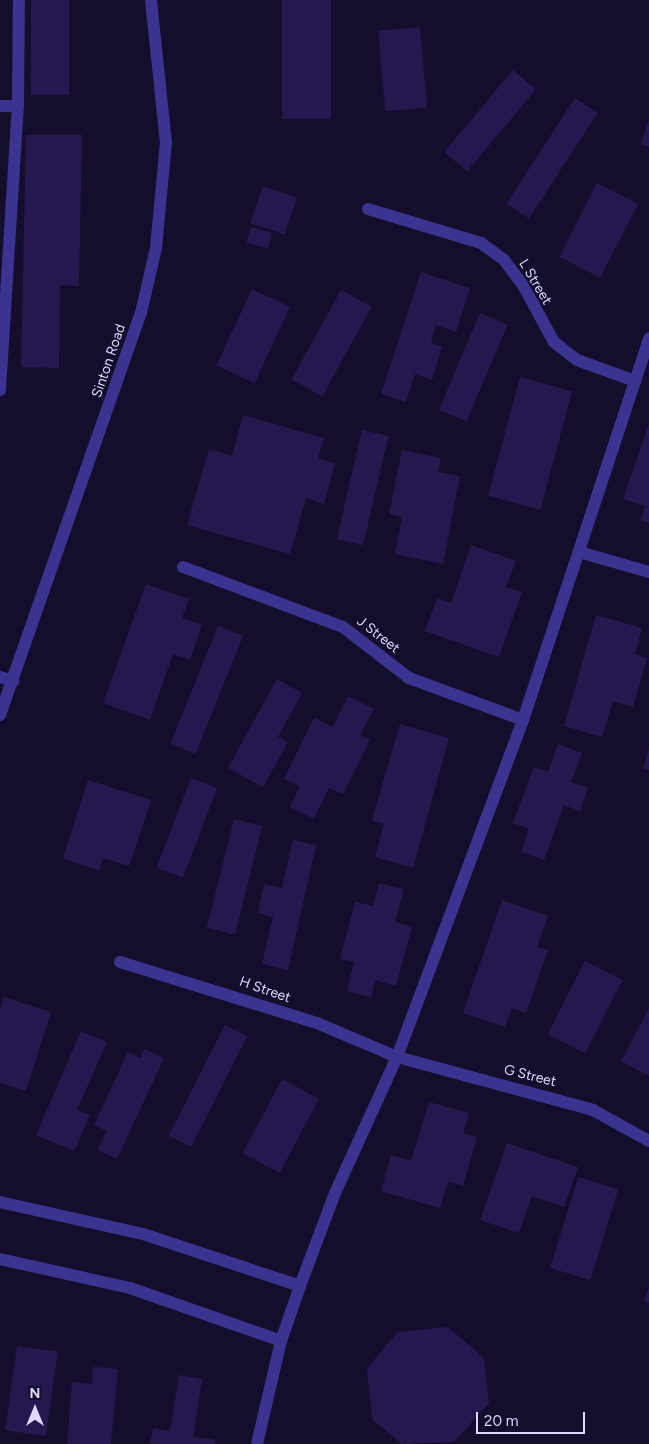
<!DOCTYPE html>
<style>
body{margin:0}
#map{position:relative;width:649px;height:1444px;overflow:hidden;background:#140e2c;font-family:Figtree,sans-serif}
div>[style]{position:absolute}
.building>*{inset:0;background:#25184f;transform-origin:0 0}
.service>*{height:12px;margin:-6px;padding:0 6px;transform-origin:6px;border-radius:6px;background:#3a3490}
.minor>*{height:12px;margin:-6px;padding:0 6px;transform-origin:6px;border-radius:6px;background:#3a3490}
.tertiary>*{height:12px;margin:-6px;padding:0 6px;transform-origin:6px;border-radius:6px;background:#3a3490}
span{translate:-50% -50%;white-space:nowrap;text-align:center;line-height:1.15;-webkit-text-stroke:5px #140e2c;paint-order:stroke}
.street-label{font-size:14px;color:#ded9ff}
.north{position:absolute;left:10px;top:1384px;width:50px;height:50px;-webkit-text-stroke:4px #140e2c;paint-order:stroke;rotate:0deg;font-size:14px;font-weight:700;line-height:20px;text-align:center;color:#ded9ff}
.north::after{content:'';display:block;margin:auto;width:18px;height:22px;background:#ded9ff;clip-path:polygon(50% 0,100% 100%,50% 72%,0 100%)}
.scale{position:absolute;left:476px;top:1412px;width:109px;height:22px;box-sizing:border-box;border:2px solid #ded9ff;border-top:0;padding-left:6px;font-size:15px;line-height:18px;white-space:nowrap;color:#ded9ff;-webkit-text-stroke:4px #140e2c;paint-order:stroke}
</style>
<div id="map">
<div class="building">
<div style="left:31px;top:0;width:38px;height:95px"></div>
<div style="left:282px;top:0;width:49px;height:119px"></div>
<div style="left:420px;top:27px;width:81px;height:42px;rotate:85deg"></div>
<div style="left:513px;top:70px;width:30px;height:107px;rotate:40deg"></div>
<div style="left:575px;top:98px;width:27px;height:126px;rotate:33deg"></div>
<div style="clip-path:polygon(649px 120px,649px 147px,641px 144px)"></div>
<div style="clip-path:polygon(26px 135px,82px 135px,79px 286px,60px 285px,59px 368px,21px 367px)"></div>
<div style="left:597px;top:183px;width:46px;height:83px;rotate:27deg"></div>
<div style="left:263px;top:186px;width:36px;height:39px;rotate:19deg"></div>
<div style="left:251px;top:227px;width:22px;height:16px;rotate:16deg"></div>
<div style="clip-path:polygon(421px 272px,470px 288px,456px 332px,436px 325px,431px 343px,442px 347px,432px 380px,415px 374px,406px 402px,381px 394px)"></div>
<div style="left:252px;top:289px;width:42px;height:84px;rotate:25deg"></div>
<div style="left:341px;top:290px;width:35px;height:102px;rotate:29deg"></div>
<div style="left:480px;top:313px;width:30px;height:105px;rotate:23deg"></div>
<div style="left:520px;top:377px;width:54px;height:123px;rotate:15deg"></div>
<div style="clip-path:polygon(243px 415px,324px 438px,318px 458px,335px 463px,324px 504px,306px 498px,290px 554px,187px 525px,209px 449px,232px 456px)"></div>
<div style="clip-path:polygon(649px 424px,649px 523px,641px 520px,645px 506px,623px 499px)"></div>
<div style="left:362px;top:430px;width:27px;height:112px;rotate:13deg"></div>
<div style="clip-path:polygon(402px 450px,441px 458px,438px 472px,460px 476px,443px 564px,395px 554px,402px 517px,389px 514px)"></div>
<div style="clip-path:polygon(471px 545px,516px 561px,506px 587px,522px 592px,499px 657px,425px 631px,437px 598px,451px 603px)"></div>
<div style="clip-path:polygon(146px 584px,189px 599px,182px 618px,202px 625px,190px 660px,173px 654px,150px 720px,103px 703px)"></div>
<div style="clip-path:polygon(596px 615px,642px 628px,635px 654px,647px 658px,633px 707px,613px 701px,602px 737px,564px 726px)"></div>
<div style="left:218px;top:626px;width:27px;height:127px;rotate:22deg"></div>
<div style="clip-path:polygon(277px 679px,302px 693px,278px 737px,288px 742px,263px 787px,228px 768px)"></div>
<div style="clip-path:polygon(348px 696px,374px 709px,360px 735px,370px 740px,343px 794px,329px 788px,314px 819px,290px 807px,300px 786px,284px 779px,314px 718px,333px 727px)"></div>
<div style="clip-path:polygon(400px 724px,449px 738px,413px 868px,375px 857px,384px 824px,372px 820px)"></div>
<div style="clip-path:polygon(558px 744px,582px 753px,571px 782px,588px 788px,580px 811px,564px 805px,544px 860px,521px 852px,529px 829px,513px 823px,534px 767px,548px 772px)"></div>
<div style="clip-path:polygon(649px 749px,649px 770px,643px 769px)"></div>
<div style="left:191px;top:778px;width:28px;height:96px;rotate:21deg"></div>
<div style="clip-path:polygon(88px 780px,151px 800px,129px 866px,103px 858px,99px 871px,63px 858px)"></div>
<div style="left:234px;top:819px;width:29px;height:112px;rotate:14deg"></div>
<div style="clip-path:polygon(293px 840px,316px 845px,288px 970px,262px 964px,273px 917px,258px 913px,264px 884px,282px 888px)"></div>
<div style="clip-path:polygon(379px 883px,404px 889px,395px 922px,412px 927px,396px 986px,375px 980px,371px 997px,347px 991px,354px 962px,340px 959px,355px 902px,373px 906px)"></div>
<div style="clip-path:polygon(502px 900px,548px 916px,537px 947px,548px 950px,526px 1013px,512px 1008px,505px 1027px,463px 1013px)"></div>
<div style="left:585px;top:961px;width:42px;height:82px;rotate:27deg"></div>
<div style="clip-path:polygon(4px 997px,51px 1012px,26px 1091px,0 1083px,0 1010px)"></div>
<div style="clip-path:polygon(649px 1008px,649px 1076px,621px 1061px)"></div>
<div style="left:225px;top:1025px;width:25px;height:124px;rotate:27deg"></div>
<div style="clip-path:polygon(81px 1031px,107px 1042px,77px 1110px,90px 1115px,74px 1151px,36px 1135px)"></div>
<div style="clip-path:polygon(144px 1049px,164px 1058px,117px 1159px,97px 1150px,107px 1131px,94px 1125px,128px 1052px,140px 1058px)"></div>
<div style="left:282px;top:1079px;width:42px;height:84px;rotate:28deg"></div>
<div style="clip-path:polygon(429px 1102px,469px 1113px,463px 1133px,477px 1137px,463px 1186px,448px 1181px,440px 1208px,381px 1191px,391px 1155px,411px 1161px)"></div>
<div style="clip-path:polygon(507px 1143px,578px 1167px,564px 1207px,532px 1196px,519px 1233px,480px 1220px)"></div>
<div style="left:578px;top:1177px;width:42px;height:95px;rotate:17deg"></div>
<div style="clip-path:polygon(649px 1287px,649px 1303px,644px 1301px)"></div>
<div style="clip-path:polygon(448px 1327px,484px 1358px,489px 1403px,454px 1442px,402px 1444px,372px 1419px,367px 1368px,398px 1332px)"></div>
<div style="left:17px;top:1346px;width:41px;height:85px;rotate:8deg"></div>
<div style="clip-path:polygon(93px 1367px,118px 1369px,111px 1444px,67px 1444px,72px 1382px,92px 1384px)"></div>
<div style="clip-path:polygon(179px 1375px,202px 1379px,193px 1437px,216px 1440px,215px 1444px,150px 1444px,153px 1428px,170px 1431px)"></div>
</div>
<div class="service">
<div style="left:0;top:106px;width:18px"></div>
<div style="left:0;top:390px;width:285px;rotate:-86.4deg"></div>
<div style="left:18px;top:106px;width:106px;rotate:-89.5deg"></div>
<div style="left:0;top:677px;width:14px;rotate:17deg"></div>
</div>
<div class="minor">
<div style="left:368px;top:209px;width:118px;rotate:16.7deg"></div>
<div style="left:481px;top:243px;width:29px;rotate:36deg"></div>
<div style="left:504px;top:260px;width:34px;rotate:53deg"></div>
<div style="left:524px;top:287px;width:63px;rotate:61.4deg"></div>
<div style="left:554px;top:342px;width:29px;rotate:38deg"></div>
<div style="left:577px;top:360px;width:62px;rotate:19.9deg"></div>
<div style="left:579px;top:552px;width:73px;rotate:15.9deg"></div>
<div style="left:183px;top:567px;width:171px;rotate:20.6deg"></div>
<div style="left:343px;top:627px;width:83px;rotate:37.7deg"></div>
<div style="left:409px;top:678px;width:121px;rotate:20.2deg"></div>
<div style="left:120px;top:962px;width:206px;rotate:17.2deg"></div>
<div style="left:317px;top:1023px;width:87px;rotate:23deg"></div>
<div style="left:397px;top:1057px;width:203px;rotate:15.1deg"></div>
<div style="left:593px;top:1110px;width:64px;rotate:29deg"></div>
<div style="left:0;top:1202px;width:147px;rotate:12.6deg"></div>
<div style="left:143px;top:1234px;width:165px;rotate:18.3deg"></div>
<div style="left:0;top:1259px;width:133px;rotate:12.6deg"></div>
<div style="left:130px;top:1288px;width:160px;rotate:19.3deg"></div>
<div style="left:257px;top:1444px;width:106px;rotate:-76.9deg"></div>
<div style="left:281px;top:1341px;width:58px;rotate:-70.9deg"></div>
<div style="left:300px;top:1286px;width:99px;rotate:-69.4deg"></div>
<div style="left:335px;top:1193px;width:149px;rotate:-65.5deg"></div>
<div style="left:397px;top:1057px;width:360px;rotate:-69.5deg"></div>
<div style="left:523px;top:720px;width:402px;rotate:-71.7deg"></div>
</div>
<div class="tertiary">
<div style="left:0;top:715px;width:426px;rotate:-70.7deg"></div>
<div style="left:141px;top:313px;width:67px;rotate:-77deg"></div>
<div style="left:156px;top:248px;width:105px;rotate:-84.6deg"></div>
<div style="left:166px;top:143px;width:144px;rotate:-96deg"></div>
</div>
<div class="street-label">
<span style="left:535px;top:282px;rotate:59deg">L Street</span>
<span style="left:109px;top:361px;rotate:-71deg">Sinton Road</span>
<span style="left:378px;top:635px;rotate:38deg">J Street</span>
<span style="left:265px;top:990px;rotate:19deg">H Street</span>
<span style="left:530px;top:1076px;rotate:14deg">G Street</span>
</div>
<div class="north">N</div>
<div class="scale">20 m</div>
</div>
